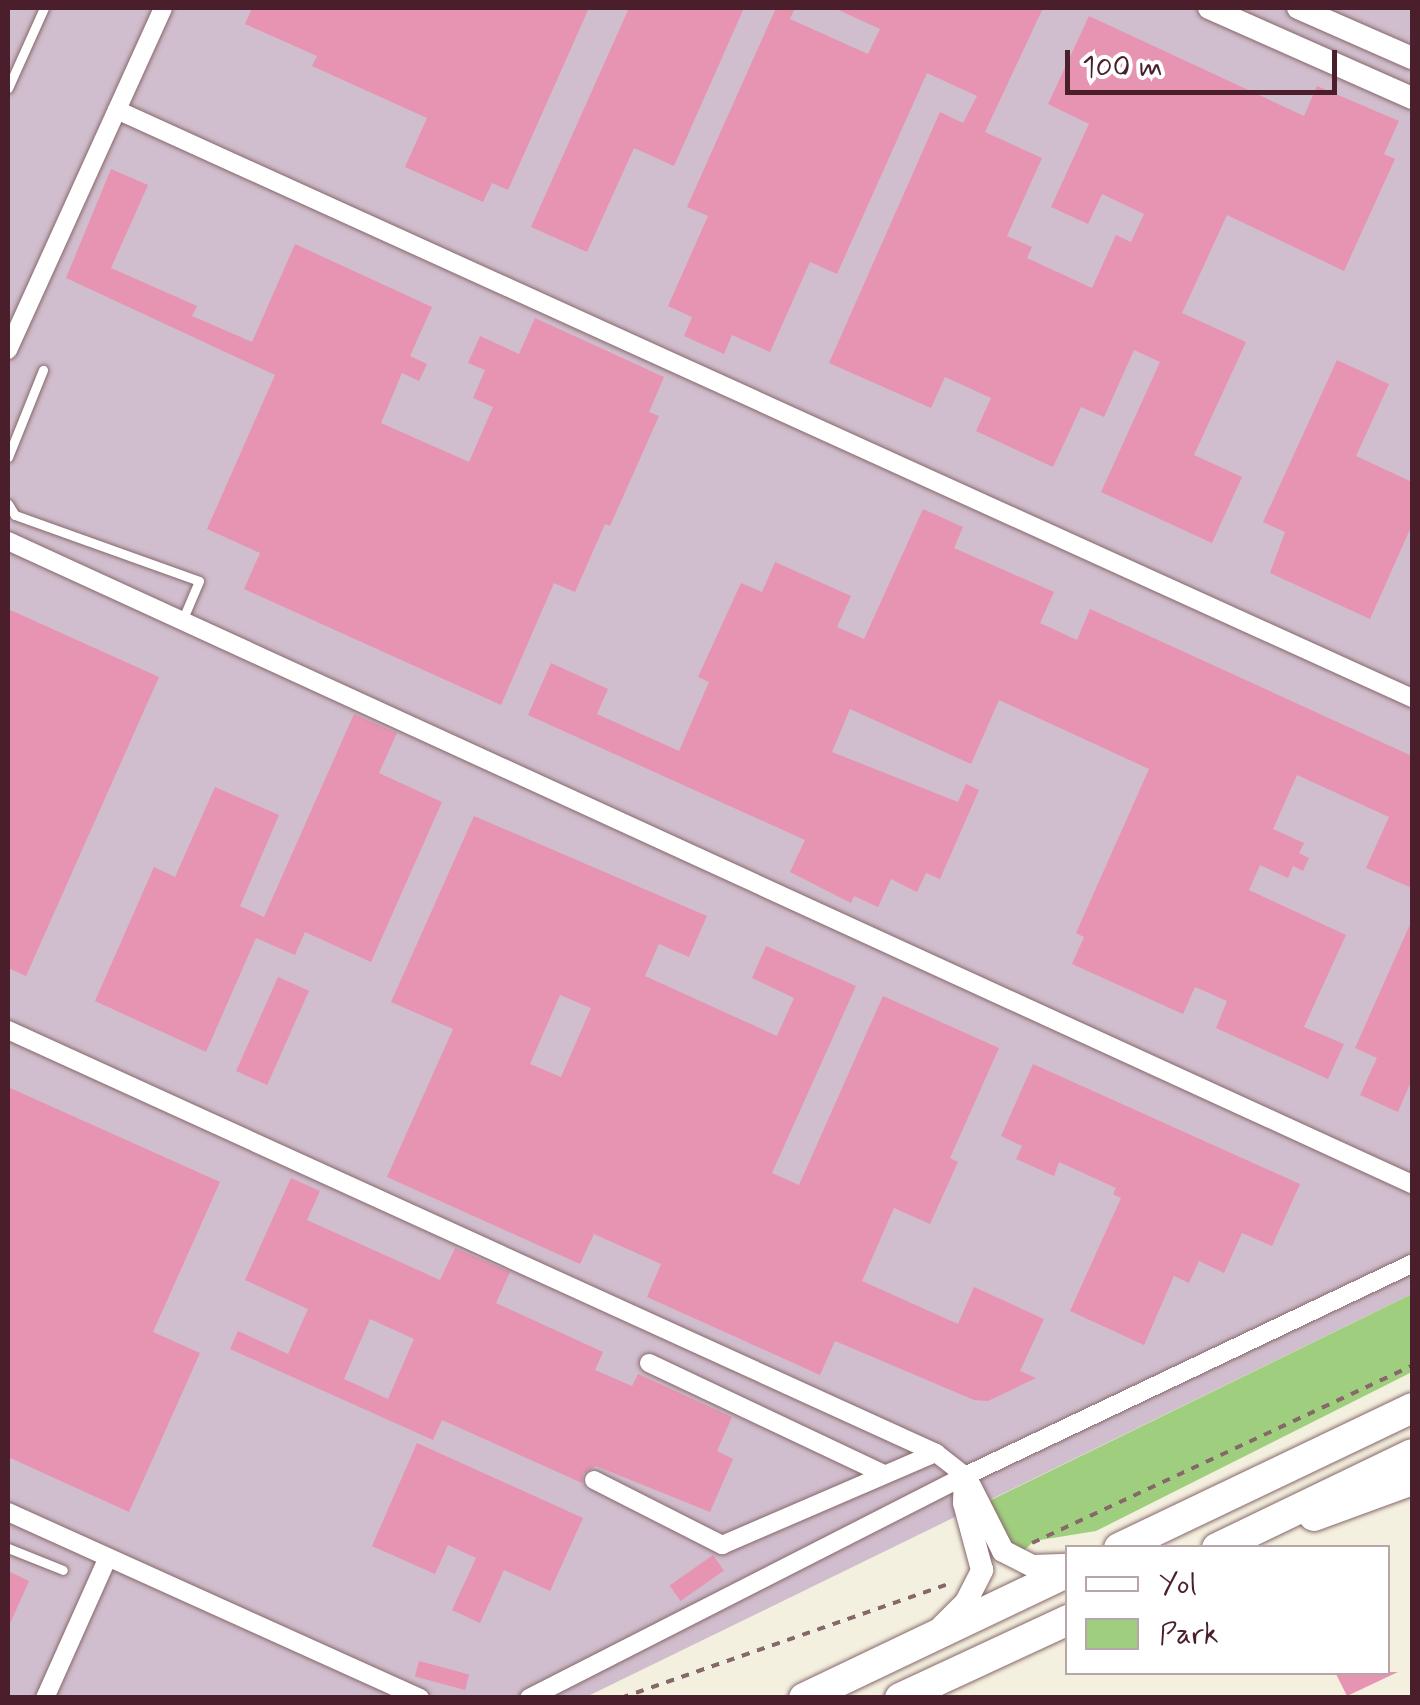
<!DOCTYPE html>
<style>
body{margin:0}
#map{position:relative;width:1420px;height:1705px;overflow:hidden;background:#f4f0df;font-family:Mynerve,sans-serif}
div>[style]{position:absolute}
.industrial>*{inset:0;background:#d0bdcd}
.green>*{inset:0;background:#9fcf7e}
.building>*{inset:0;background:#e794b3;transform-origin:0 0}
.path>*{height:4px;margin-top:-2px;transform-origin:0;background:repeating-linear-gradient(90deg,#86686a 0 8px,transparent 0 16px)}
.roads{filter:drop-shadow(0 0 2px #86686a) drop-shadow(0 0 2px #86686a)}
.lane>*{height:9px;margin:-4.5px;padding:0 4.5px;transform-origin:4.5px;border-radius:4.5px;background:#fff}
.street>*{height:18px;margin:-9px;padding:0 9px;transform-origin:9px;border-radius:9px;background:#fff}
.secondary>*{height:22px;margin:-11px;padding:0 11px;transform-origin:11px;border-radius:11px;background:#fff}
.highway>*{height:30px;margin:-15px;padding:0 15px;transform-origin:15px;border-radius:15px;background:#fff}
span{translate:-50% -50%;white-space:nowrap;text-align:center;line-height:1.15;-webkit-text-stroke:10px #fff;paint-order:stroke}
.frame{position:absolute;inset:0;border:10px solid #4a1f2b;pointer-events:none}
.legend{position:absolute;left:1065px;top:1545px;width:325px;height:130px;box-sizing:border-box;background:#fff;border:2px solid #b7a5aa;margin:0;padding:12px 18px;list-style:none;font-size:30px;color:#4a1f2b}
.legend li{display:flex;align-items:center;gap:20px;height:50px}
.legend b{width:50px;border:2px solid #b7a5aa}
.scale{position:absolute;left:1065px;top:50px;width:272px;height:45px;box-sizing:border-box;border:5px solid #4a1f2b;border-top:0;padding-left:12px;font-size:30px;line-height:35px;white-space:nowrap;color:#4a1f2b;-webkit-text-stroke:8px #fff;paint-order:stroke}
</style>
<div id="map">
<div class="industrial">
<div style="clip-path:polygon(8px 8px,1412px 8px,1412px 1294px,586px 1697px,8px 1698px)"></div>
</div>
<div class="green">
<div style="clip-path:polygon(1412px 1294px,1412px 1372px,1096px 1531px,1034px 1541px,1017px 1557px,989px 1501px)"></div>
</div>
<div class="building">
<div style="clip-path:polygon(252px 8px,589px 8px,508px 190px,492px 183px,483px 202px,405px 167px,427px 118px,312px 66px,317px 56px,245px 24px)"></div>
<div style="clip-path:polygon(629px 8px,744px 8px,674px 166px,634px 148px,587px 252px,531px 227px)"></div>
<div style="clip-path:polygon(776px 8px,795px 8px,790px 19px,868px 54px,880px 29px,834px 8px,1043px 8px,985px 132px,1042px 158px,1007px 236px,1032px 247px,1027px 258px,1092px 288px,1116px 235px,1131px 242px,1144px 214px,1102px 194px,1088px 224px,1051px 207px,1089px 124px,1048px 104px,1089px 16px,1304px 116px,1317px 86px,1399px 121px,1384px 154px,1395px 159px,1344px 271px,1227px 215px,1182px 313px,1246px 342px,1194px 455px,1242px 477px,1212px 543px,1101px 492px,1160px 362px,1134px 350px,1104px 417px,1081px 407px,1053px 467px,976px 431px,991px 398px,945px 377px,931px 408px,829px 363px,940px 112px,963px 123px,977px 96px,927px 73px,837px 274px,810px 262px,770px 352px,732px 335px,724px 354px,684px 336px,692px 317px,668px 306px,708px 216px,687px 207px)"></div>
<div style="clip-path:polygon(111px 169px,148px 185px,111px 268px,197px 306px,192px 316px,252px 342px,295px 244px,432px 307px,410px 356px,427px 364px,419px 381px,402px 373px,381px 423px,469px 462px,493px 407px,473px 398px,485px 370px,468px 363px,480px 336px,519px 354px,535px 318px,664px 377px,649px 412px,659px 416px,610px 526px,605px 524px,575px 592px,554px 583px,501px 705px,244px 589px,260px 553px,207px 529px,275px 375px,66px 278px)"></div>
<div style="clip-path:polygon(1337px 360px,1389px 384px,1356px 456px,1412px 482px,1412px 525px,1370px 619px,1270px 573px,1285px 532px,1263px 522px)"></div>
<div style="clip-path:polygon(923px 509px,963px 527px,954px 548px,1054px 592px,1040px 623px,1077px 640px,1090px 609px,1412px 756px,1412px 888px,1366px 868px,1389px 817px,1297px 775px,1273px 829px,1304px 843px,1299px 853px,1309px 858px,1303px 871px,1293px 866px,1288px 878px,1260px 865px,1249px 890px,1346px 935px,1304px 1027px,1344px 1044px,1328px 1079px,1216px 1028px,1227px 1001px,1195px 987px,1183px 1014px,1072px 964px,1084px 937px,1076px 933px,1149px 769px,999px 700px,971px 764px,850px 709px,832px 752px,958px 802px,966px 784px,979px 790px,940px 879px,926px 873px,917px 892px,891px 879px,878px 907px,854px 896px,851px 903px,790px 872px,805px 840px,528px 715px,551px 663px,608px 689px,597px 714px,679px 751px,709px 682px,698px 677px,741px 583px,762px 592px,775px 562px,851px 596px,837px 627px,864px 639px)"></div>
<div style="clip-path:polygon(8px 609px,159px 677px,26px 976px,8px 968px)"></div>
<div style="clip-path:polygon(354px 714px,397px 733px,379px 773px,442px 802px,371px 962px,305px 932px,295px 955px,256px 938px,206px 1052px,95px 1001px,154px 867px,175px 877px,215px 787px,279px 815px,240px 906px,264px 917px)"></div>
<div style="clip-path:polygon(evenodd,474px 816px,707px 916px,689px 957px,659px 944px,645px 976px,777px 1036px,794px 998px,752px 978px,766px 946px,856px 986px,772px 1173px,799px 1185px,883px 996px,999px 1048px,950px 1158px,958px 1162px,930px 1224px,894px 1208px,862px 1281px,958px 1324px,974px 1287px,1044px 1319px,1020px 1371px,1036px 1378px,988px 1401px,974px 1400px,835px 1341px,820px 1375px,647px 1297px,661px 1264px,594px 1234px,580px 1264px,387px 1177px,453px 1029px,391px 1002px,474px 816px,560px 995px,591px 1008px,561px 1077px,530px 1064px,560px 995px)"></div>
<div style="clip-path:polygon(1412px 920px,1412px 1079px,1398px 1112px,1360px 1095px,1377px 1058px,1355px 1048px)"></div>
<div style="left:278px;top:977px;width:34px;height:103px;rotate:24deg"></div>
<div style="clip-path:polygon(1033px 1064px,1300px 1184px,1272px 1246px,1242px 1233px,1224px 1273px,1199px 1261px,1189px 1283px,1174px 1276px,1144px 1345px,1070px 1311px,1121px 1198px,1113px 1194px,1116px 1188px,1059px 1162px,1054px 1176px,1016px 1159px,1022px 1146px,1001px 1136px)"></div>
<div style="clip-path:polygon(8px 1087px,220px 1182px,153px 1332px,200px 1353px,129px 1512px,8px 1457px)"></div>
<div style="clip-path:polygon(evenodd,291px 1178px,320px 1191px,307px 1220px,440px 1280px,455px 1248px,510px 1272px,496px 1303px,603px 1352px,595px 1370px,632px 1386px,638px 1374px,732px 1417px,717px 1451px,733px 1459px,710px 1512px,596px 1466px,583px 1474px,582px 1483px,442px 1420px,433px 1440px,230px 1349px,238px 1331px,288px 1354px,308px 1309px,245px 1280px,291px 1178px,370px 1319px,414px 1339px,388px 1399px,344px 1379px,370px 1319px)"></div>
<div style="clip-path:polygon(417px 1443px,583px 1518px,550px 1591px,504px 1570px,480px 1623px,452px 1610px,476px 1558px,448px 1545px,435px 1574px,372px 1546px)"></div>
<div style="left:713px;top:1555px;width:19px;height:53px;rotate:55deg"></div>
<div style="clip-path:polygon(8px 1571px,29px 1581px,8px 1628px)"></div>
<div style="left:419px;top:1661px;width:52px;height:16px;rotate:15deg"></div>
<div style="clip-path:polygon(1335px 1672px,1398px 1672px,1347px 1696px)"></div>
</div>
<div class="path">
<div style="left:1032px;top:1543px;width:419px;rotate:-25deg"></div>
<div style="left:621px;top:1698px;width:350px;rotate:-19.2deg"></div>
</div>
<div class="roads">
<div class="lane">
<div style="left:8px;top:88px;width:88px;rotate:-65.8deg"></div>
<div style="left:8px;top:457px;width:94px;rotate:-68.1deg"></div>
<div style="left:8px;top:504px;width:13px;rotate:58deg"></div>
<div style="left:15px;top:515px;width:195px;rotate:19.7deg"></div>
<div style="left:199px;top:581px;width:43px;rotate:113deg"></div>
<div style="left:8px;top:1548px;width:59px;rotate:21.8deg"></div>
</div>
<div class="street">
<div style="left:117px;top:110px;width:1422px;rotate:24.42deg"></div>
<div style="left:8px;top:350px;width:375px;rotate:-65.6deg"></div>
<div style="left:8px;top:541px;width:1544px;rotate:24.61deg"></div>
<div style="left:8px;top:1030px;width:1020px;rotate:24.5deg"></div>
<div style="left:936px;top:1453px;width:37px;rotate:38deg"></div>
<div style="left:649px;top:1363px;width:260px;rotate:25.3deg"></div>
<div style="left:594px;top:1480px;width:144px;rotate:26.9deg"></div>
<div style="left:722px;top:1545px;width:233px;rotate:-23.3deg"></div>
<div style="left:8px;top:1512px;width:452px;rotate:24.3deg"></div>
<div style="left:45px;top:1698px;width:154px;rotate:-65.9deg"></div>
<div style="left:529px;top:1698px;width:489px;rotate:-27deg"></div>
<div style="left:965px;top:1476px;width:495px;rotate:-25.4deg"></div>
</div>
<div class="secondary">
<div style="left:1209px;top:8px;width:222px;rotate:23.9deg"></div>
<div style="left:1298px;top:8px;width:124px;rotate:23.7deg"></div>
<div style="left:970px;top:1486px;width:73px;rotate:63.1deg"></div>
<div style="left:1003px;top:1551px;width:34px;rotate:27deg"></div>
<div style="left:1033px;top:1566px;width:35px;rotate:-2deg"></div>
<div style="left:942px;top:1626px;width:34px;rotate:-45deg"></div>
<div style="left:966px;top:1602px;width:36px;rotate:-63deg"></div>
<div style="left:982px;top:1570px;width:69px;rotate:-105deg"></div>
<div style="left:964px;top:1503px;width:27px;rotate:-88deg"></div>
</div>
<div class="highway">
<div style="left:1314px;top:1516px;width:104px;rotate:-20.2deg"></div>
<div style="left:1119px;top:1548px;width:325px;rotate:-25.5deg"></div>
<div style="left:1217px;top:1548px;width:216px;rotate:-25.7deg"></div>
<div style="left:804px;top:1698px;width:293px;rotate:-25.5deg"></div>
<div style="left:900px;top:1698px;width:185px;rotate:-24.9deg"></div>
</div>
</div>
<div class="frame"></div>
<ul class="legend">
<li><b style="height:12px;background:#fff"></b>Yol</li>
<li><b style="height:28px;background:#9fcf7e"></b>Park</li>
</ul>
<div class="scale">100 m</div>
</div>
